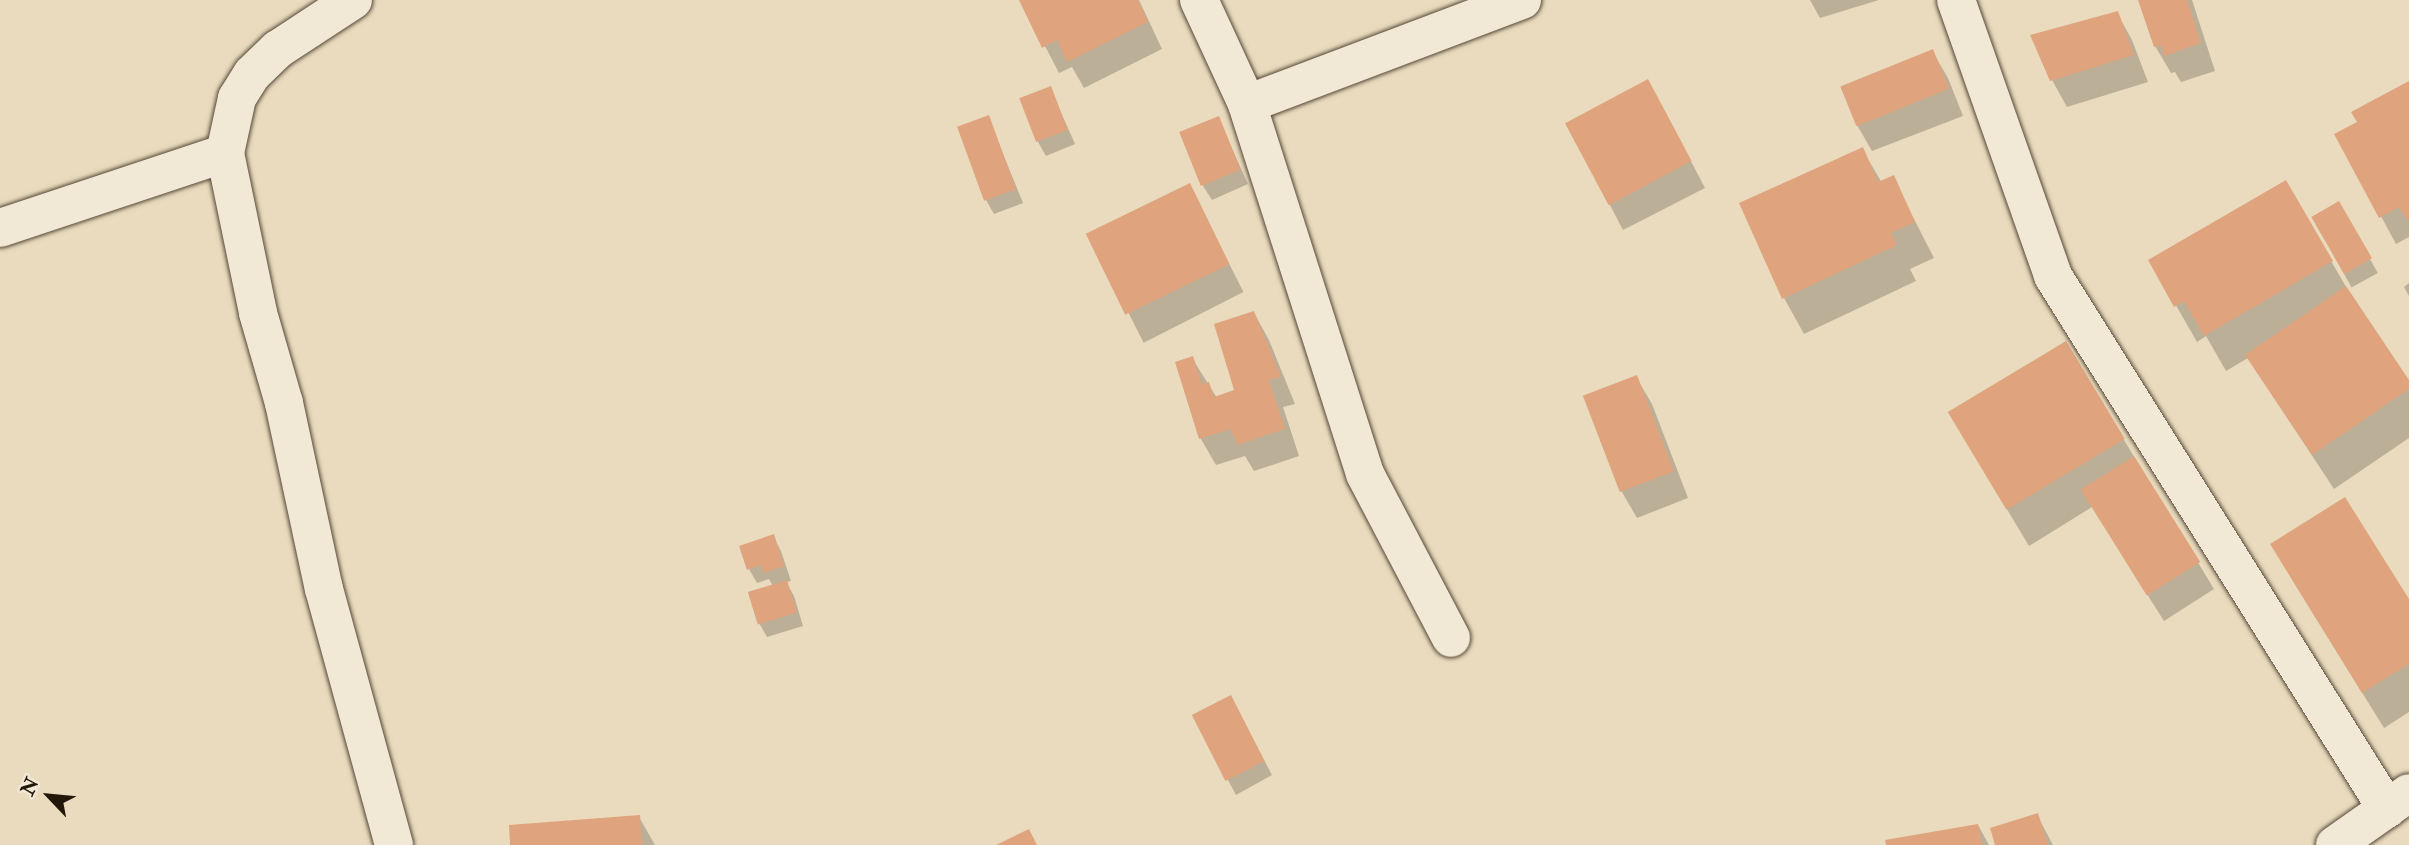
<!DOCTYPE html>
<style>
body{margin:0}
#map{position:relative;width:2409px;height:845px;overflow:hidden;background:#eadbbe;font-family:"IM FELL Double Pica",serif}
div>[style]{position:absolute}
.shadow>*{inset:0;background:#0003;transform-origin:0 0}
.building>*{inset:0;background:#dfa47e;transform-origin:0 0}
.roads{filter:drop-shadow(0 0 2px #554837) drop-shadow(0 0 2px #554837)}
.minor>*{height:38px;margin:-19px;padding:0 19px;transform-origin:19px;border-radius:19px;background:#f1e8d5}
span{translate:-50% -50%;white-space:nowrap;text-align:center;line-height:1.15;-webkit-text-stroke:7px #f1e8d5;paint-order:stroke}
.north{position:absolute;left:14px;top:761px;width:70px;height:70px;-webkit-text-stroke:5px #f1e8d5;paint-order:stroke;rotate:296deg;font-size:19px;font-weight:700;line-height:28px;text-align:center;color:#23170a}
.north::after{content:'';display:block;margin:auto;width:24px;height:32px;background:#23170a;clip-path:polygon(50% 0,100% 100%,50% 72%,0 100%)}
</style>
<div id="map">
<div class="shadow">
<div style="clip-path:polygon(1021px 0,1139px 0,1162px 49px,1084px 88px,1072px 67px,1059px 73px)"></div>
<div style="clip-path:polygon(1810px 0,1879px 0,1820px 18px)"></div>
<div style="clip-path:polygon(2140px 0,2192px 0,2215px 71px,2181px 82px,2175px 72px,2171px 73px,2155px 46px)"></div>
<div style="clip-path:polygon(2117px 13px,2132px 40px,2148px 82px,2067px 107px,2052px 80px)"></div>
<div style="clip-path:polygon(1932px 51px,1948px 78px,1963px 116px,1872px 151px,1857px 125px,1842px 88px)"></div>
<div style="clip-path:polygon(2409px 83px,2409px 237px,2396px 244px,2337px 135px,2359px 123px)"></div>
<div style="clip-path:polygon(1050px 88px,1075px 144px,1046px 156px,1038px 142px)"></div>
<div style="clip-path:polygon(1663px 108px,1705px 188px,1623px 230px,1567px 123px)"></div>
<div style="clip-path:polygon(988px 117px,1023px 203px,994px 214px,986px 200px)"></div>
<div style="clip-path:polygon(1218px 118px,1248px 184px,1212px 200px,1203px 186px)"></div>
<div style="clip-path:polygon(1862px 149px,1882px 183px,1893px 178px,1934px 258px,1910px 269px,1916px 281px,1804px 334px,1784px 298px)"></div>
<div style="clip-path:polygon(2285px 182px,2352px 297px,2409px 383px,2409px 438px,2334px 489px,2248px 358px,2226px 371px,2206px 336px,2197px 342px,2150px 260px)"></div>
<div style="left:1189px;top:185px;width:120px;height:112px;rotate:63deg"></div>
<div style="left:2339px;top:203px;width:80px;height:30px;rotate:61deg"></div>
<div style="clip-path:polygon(2409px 283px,2409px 296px,2404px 287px)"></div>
<div style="clip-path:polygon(1254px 313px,1269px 340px,1295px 404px,1283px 407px,1299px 456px,1254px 471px,1245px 456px,1216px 465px,1201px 439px,1177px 363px,1192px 358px,1217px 398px,1237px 391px)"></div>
<div style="clip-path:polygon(2066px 344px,2214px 589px,2164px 621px,2092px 507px,2029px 546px,1971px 449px)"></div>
<div style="clip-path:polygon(1636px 377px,1652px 404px,1688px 498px,1637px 518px,1622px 492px,1585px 398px)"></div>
<div style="clip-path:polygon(773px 536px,781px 551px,791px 581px,786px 582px,794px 596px,803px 626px,767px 637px,759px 623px,773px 586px,769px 579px,757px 583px,749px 569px)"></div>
<div style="clip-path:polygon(2293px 581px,2409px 603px,2409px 712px,2384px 728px)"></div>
<div style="clip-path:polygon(1238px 711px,1272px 775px,1236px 795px,1194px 717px)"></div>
<div style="clip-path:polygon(2037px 815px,2053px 845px,1997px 845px)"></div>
<div style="clip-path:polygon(639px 817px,655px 845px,512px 845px)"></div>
<div style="clip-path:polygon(1978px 825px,1989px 845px,1888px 845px)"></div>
</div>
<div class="building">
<div style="clip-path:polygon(1019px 0,1138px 0,1148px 22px,1067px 62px,1057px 40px,1042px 48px)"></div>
<div style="clip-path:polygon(2138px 0,2187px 0,2201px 43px,2164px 56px,2161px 45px,2154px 47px)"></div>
<div style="clip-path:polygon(2118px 11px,2134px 55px,2050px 81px,2030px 35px)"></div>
<div style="left:1933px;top:49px;width:43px;height:100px;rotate:68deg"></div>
<div style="left:1648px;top:79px;width:93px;height:94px;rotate:62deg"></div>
<div style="clip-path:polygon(2409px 81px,2409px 219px,2407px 220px,2399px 207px,2379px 218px,2334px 134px,2357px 122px,2351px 112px)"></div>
<div style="left:1051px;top:86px;width:47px;height:34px;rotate:69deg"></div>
<div style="left:989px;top:115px;width:79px;height:34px;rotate:70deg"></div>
<div style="left:1219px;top:116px;width:58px;height:43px;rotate:68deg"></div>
<div style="clip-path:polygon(1863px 147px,1878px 182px,1894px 175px,1915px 222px,1891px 233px,1897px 245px,1782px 299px,1739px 203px)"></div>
<div style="clip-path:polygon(2286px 180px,2333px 261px,2204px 336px,2184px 301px,2174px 307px,2148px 260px)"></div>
<div style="left:1190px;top:183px;width:90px;height:116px;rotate:64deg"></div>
<div style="left:2339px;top:201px;width:66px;height:32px;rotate:60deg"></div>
<div style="clip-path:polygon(2346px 286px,2409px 380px,2409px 389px,2312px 455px,2245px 355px)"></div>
<div style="clip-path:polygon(1254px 311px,1281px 377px,1269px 380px,1285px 429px,1237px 445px,1231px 429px,1199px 439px,1175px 362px,1193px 356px,1202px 384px,1209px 382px,1214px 397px,1234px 390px,1214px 324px)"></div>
<div style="left:2066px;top:341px;width:114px;height:138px;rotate:59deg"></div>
<div style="left:1637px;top:375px;width:103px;height:58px;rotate:69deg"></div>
<div style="left:2134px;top:456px;width:125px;height:63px;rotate:58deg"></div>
<div style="clip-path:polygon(2345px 497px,2409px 599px,2409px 664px,2362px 693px,2270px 544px)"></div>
<div style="clip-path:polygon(774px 534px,784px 566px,764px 573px,761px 565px,747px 570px,739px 546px)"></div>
<div style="left:787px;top:580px;width:34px;height:41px;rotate:73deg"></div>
<div style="left:1231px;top:695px;width:74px;height:44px;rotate:63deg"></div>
<div style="clip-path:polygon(2038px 813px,2048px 845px,1995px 845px,1990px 828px)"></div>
<div style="clip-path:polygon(640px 815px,642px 845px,510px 845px,509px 825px)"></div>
<div style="clip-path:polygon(1978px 824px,1982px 845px,1886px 845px,1885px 840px)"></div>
<div style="clip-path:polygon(1029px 829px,1037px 845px,996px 845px)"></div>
</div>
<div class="roads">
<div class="minor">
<div style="left:353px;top:0;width:90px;rotate:146.8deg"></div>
<div style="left:278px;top:49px;width:36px;rotate:136deg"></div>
<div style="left:252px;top:74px;width:28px;rotate:122deg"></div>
<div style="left:237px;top:98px;width:56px;rotate:102.3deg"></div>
<div style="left:225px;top:153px;width:163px;rotate:78.3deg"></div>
<div style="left:258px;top:313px;width:94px;rotate:73.9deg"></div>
<div style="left:284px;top:403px;width:190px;rotate:77.9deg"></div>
<div style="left:324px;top:589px;width:265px;rotate:74.7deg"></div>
<div style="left:1199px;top:0;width:115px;rotate:65.2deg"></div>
<div style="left:1247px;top:104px;width:294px;rotate:-20.7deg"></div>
<div style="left:1956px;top:0;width:293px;rotate:70.6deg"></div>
<div style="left:2053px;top:276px;width:629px;rotate:57.93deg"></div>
<div style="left:1247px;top:104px;width:388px;rotate:72.3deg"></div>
<div style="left:1365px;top:474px;width:185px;rotate:62.3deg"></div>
<div style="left:0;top:228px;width:237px;rotate:-18.4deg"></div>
<div style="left:2335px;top:845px;width:90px;rotate:-35.1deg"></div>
</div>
</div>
<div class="north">N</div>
</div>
